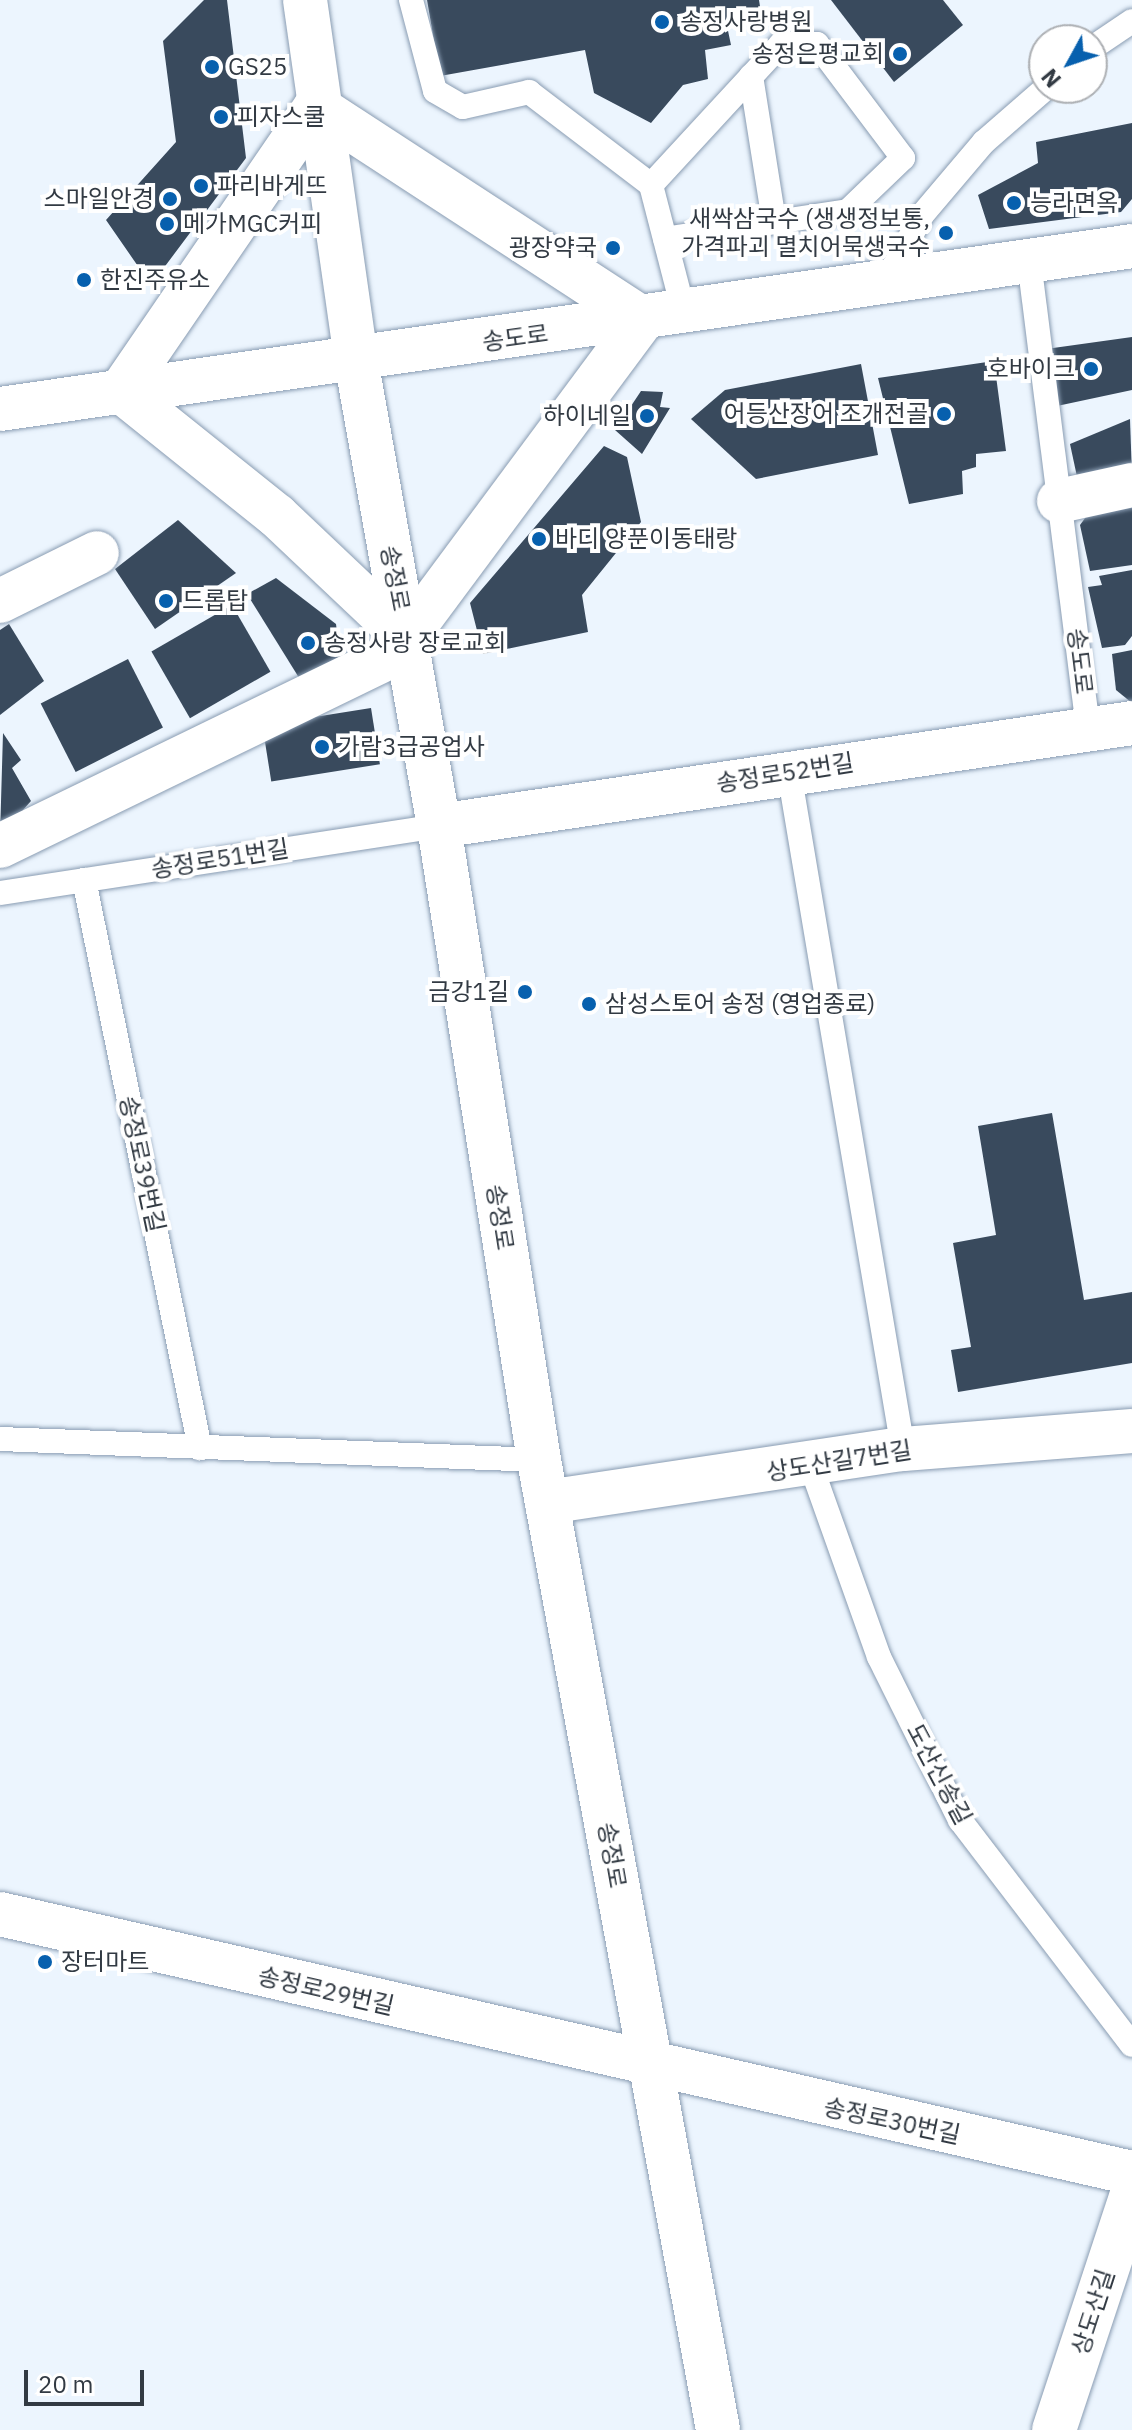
<!DOCTYPE html>
<meta charset="utf-8">
<style>
body{margin:0}
#map{position:relative;width:1132px;height:2430px;overflow:hidden;background:#ecf5fe;font-family:"IBM Plex Sans","Noto Sans KR",sans-serif}
div>[style]{position:absolute}
.building>*{inset:0;background:#394a5d;transform-origin:0 0}
.roads{filter:drop-shadow(0 0 2px #899cb2) drop-shadow(0 0 2px #899cb2)}
.service>*{height:24px;margin:-12px;padding:0 12px;transform-origin:12px;border-radius:12px;background:#fff}
.minor>*{height:44px;margin:-22px;padding:0 22px;transform-origin:22px;border-radius:22px;background:#fff}
.tertiary>*{height:44px;margin:-22px;padding:0 22px;transform-origin:22px;border-radius:22px;background:#fff}
.secondary>*{height:44px;margin:-22px;padding:0 22px;transform-origin:22px;border-radius:22px;background:#fff}
.primary>*{height:44px;margin:-22px;padding:0 22px;transform-origin:22px;border-radius:22px;background:#fff}
.dots>*{width:22px;height:22px;translate:-50% -50%;box-sizing:border-box;border:4px solid #fff;border-radius:50%}
span{translate:-50% -50%;white-space:nowrap;text-align:center;line-height:1.15;-webkit-text-stroke:8px #fff;paint-order:stroke}
.poi-label{font-size:24px;color:#323a43}
.left{translate:0 -50%;text-align:left}
.right{translate:-100% -50%;text-align:right}
.street-label{font-size:24px;color:#323a43}
.north{position:absolute;left:1028px;top:24px;width:80px;height:80px;box-sizing:border-box;background:#fff;border:2px solid #adb0b4;border-radius:50%;rotate:230deg;font-size:22px;font-weight:700;line-height:32px;text-align:center;color:#323a43}
.north::after{content:'';display:block;margin:auto;width:28px;height:36px;background:#0760ae;clip-path:polygon(50% 0,100% 100%,50% 72%,0 100%)}
.scale{position:absolute;left:24px;top:2370px;width:120px;height:36px;box-sizing:border-box;border:4px solid #323a43;border-top:0;padding-left:10px;font-size:24px;line-height:28px;white-space:nowrap;color:#323a43;-webkit-text-stroke:6px #fff;paint-order:stroke}
</style>
<div id="map">
<div class="building">
<div style="clip-path:polygon(204px 0,227px 0,246px 158px,151px 285px,106px 220px,176px 142px,163px 41px)"></div>
<div style="clip-path:polygon(427px 0,759px 0,762px 19px,727px 26px,731px 45px,705px 50px,708px 79px,683px 85px,651px 123px,594px 93px,585px 50px,440px 76px)"></div>
<div style="clip-path:polygon(831px 0,943px 0,963px 25px,894px 82px)"></div>
<div style="clip-path:polygon(1132px 123px,1132px 199px,1121px 212px,989px 229px,978px 195px,1038px 163px,1036px 142px)"></div>
<div style="clip-path:polygon(1132px 337px,1132px 390px,1057px 406px,1046px 349px)"></div>
<div style="clip-path:polygon(994px 361px,1006px 451px,976px 454px,976px 467px,962px 471px,963px 494px,909px 504px,878px 378px)"></div>
<div style="clip-path:polygon(861px 364px,878px 455px,756px 479px,691px 419px,725px 390px)"></div>
<div style="clip-path:polygon(641px 391px,663px 392px,660px 407px,670px 408px,642px 454px,615px 430px)"></div>
<div style="clip-path:polygon(1130px 419px,1132px 476px,1079px 486px,1070px 444px)"></div>
<div style="clip-path:polygon(604px 446px,627px 457px,641px 522px,582px 595px,588px 632px,483px 654px,470px 603px)"></div>
<div style="clip-path:polygon(1132px 505px,1132px 565px,1090px 571px,1080px 525px,1088px 514px)"></div>
<div style="clip-path:polygon(178px 520px,236px 573px,155px 629px,115px 569px)"></div>
<div style="clip-path:polygon(1132px 570px,1132px 636px,1125px 645px,1102px 648px,1088px 587px,1102px 585px,1099px 576px)"></div>
<div style="clip-path:polygon(276px 578px,336px 624px,341px 662px,301px 681px,247px 594px)"></div>
<div style="left:232px;top:605px;width:77px;height:93px;rotate:60deg"></div>
<div style="clip-path:polygon(9px 624px,44px 681px,0 715px,0 630px)"></div>
<div style="clip-path:polygon(1132px 650px,1132px 703px,1116px 690px,1112px 654px)"></div>
<div style="left:128px;top:659px;width:77px;height:98px;rotate:63deg"></div>
<div style="left:371px;top:708px;width:57px;height:110px;rotate:81deg"></div>
<div style="clip-path:polygon(3px 733px,21px 760px,12px 768px,31px 801px,23px 810px,27px 820px,0 836px)"></div>
<div style="clip-path:polygon(1052px 1113px,1084px 1300px,1132px 1292px,1132px 1363px,958px 1392px,951px 1350px,971px 1347px,953px 1243px,996px 1235px,978px 1126px)"></div>
</div>
<div class="roads">
<div class="service">
<div style="left:411px;top:0;width:94px;rotate:75.2deg"></div>
<div style="left:435px;top:91px;width:32px;rotate:30deg"></div>
<div style="left:463px;top:107px;width:68px;rotate:-12.8deg"></div>
<div style="left:529px;top:92px;width:153px;rotate:37.3deg"></div>
<div style="left:651px;top:185px;width:132px;rotate:75.5deg"></div>
<div style="left:1092px;top:48px;width:48px;rotate:-34deg"></div>
<div style="left:751px;top:76px;width:148px;rotate:81deg"></div>
<div style="left:651px;top:185px;width:192px;rotate:-47.3deg"></div>
<div style="left:781px;top:44px;width:36px"></div>
<div style="left:817px;top:44px;width:143px;rotate:53deg"></div>
<div style="left:903px;top:158px;width:76px;rotate:136.1deg"></div>
<div style="left:848px;top:211px;width:185px;rotate:171.3deg"></div>
<div style="left:1029px;top:261px;width:472px;rotate:82.8deg"></div>
<div style="left:885px;top:283px;width:77px;rotate:-61.4deg"></div>
<div style="left:922px;top:215px;width:96px;rotate:-49.7deg"></div>
<div style="left:984px;top:142px;width:82px;rotate:-41.1deg"></div>
<div style="left:789px;top:772px;width:687px;rotate:80.44deg"></div>
<div style="left:84px;top:880px;width:580px;rotate:78.46deg"></div>
<div style="left:0;top:893px;width:444px;rotate:-8.7deg"></div>
<div style="left:0;top:1439px;width:539px;rotate:2.23deg"></div>
<div style="left:811px;top:1466px;width:203px;rotate:70.4deg"></div>
<div style="left:879px;top:1657px;width:182px;rotate:63.6deg"></div>
<div style="left:960px;top:1820px;width:283px;rotate:52.6deg"></div>
</div>
<div class="minor">
<div style="left:1059px;top:501px;width:75px;rotate:-12.4deg"></div>
<div style="left:0;top:601px;width:108px;rotate:-26.3deg"></div>
<div style="left:439px;top:826px;width:701px;rotate:-8.45deg"></div>
<div style="left:0;top:846px;width:454px;rotate:-25.9deg"></div>
<div style="left:547px;top:1502px;width:360px;rotate:-8.5deg"></div>
<div style="left:903px;top:1449px;width:230px;rotate:-4.5deg"></div>
<div style="left:0;top:1914px;width:1161px;rotate:12.89deg"></div>
<div style="left:1054px;top:2430px;width:249px;rotate:-71.7deg"></div>
</div>
<div class="tertiary">
<div style="left:305px;top:0;width:364px;rotate:81.9deg"></div>
<div style="left:356px;top:360px;width:473px;rotate:79.9deg"></div>
<div style="left:439px;top:826px;width:642px;rotate:81.04deg"></div>
<div style="left:539px;top:1460px;width:986px;rotate:79.54deg"></div>
<div style="left:406px;top:638px;width:397px;rotate:-53.4deg"></div>
</div>
<div class="secondary">
<div style="left:406px;top:638px;width:178px;rotate:-136.6deg"></div>
<div style="left:277px;top:516px;width:200px;rotate:-141.3deg"></div>
<div style="left:121px;top:391px;width:345px;rotate:-55.6deg"></div>
<div style="left:316px;top:106px;width:390px;rotate:33.1deg"></div>
</div>
<div class="primary">
<div style="left:0;top:409px;width:1144px;rotate:-8.19deg"></div>
</div>
</div>
<div class="dots">
<div style="left:662px;top:22px;background:#0760ae"></div>
<div style="left:900px;top:54px;background:#0760ae"></div>
<div style="left:212px;top:67px;background:#0760ae"></div>
<div style="left:221px;top:117px;background:#0760ae"></div>
<div style="left:201px;top:186px;background:#0760ae"></div>
<div style="left:170px;top:199px;background:#0760ae"></div>
<div style="left:1014px;top:203px;background:#0760ae"></div>
<div style="left:167px;top:224px;background:#0760ae"></div>
<div style="left:946px;top:233px;background:#0760ae"></div>
<div style="left:613px;top:248px;background:#0760ae"></div>
<div style="left:84px;top:280px;background:#0760ae"></div>
<div style="left:1091px;top:369px;background:#0760ae"></div>
<div style="left:944px;top:414px;background:#0760ae"></div>
<div style="left:647px;top:416px;background:#0760ae"></div>
<div style="left:539px;top:539px;background:#0760ae"></div>
<div style="left:166px;top:601px;background:#0760ae"></div>
<div style="left:308px;top:643px;background:#0760ae"></div>
<div style="left:322px;top:747px;background:#0760ae"></div>
<div style="left:525px;top:992px;background:#0760ae"></div>
<div style="left:589px;top:1004px;background:#0760ae"></div>
<div style="left:45px;top:1962px;background:#0760ae"></div>
</div>
<div class="poi-label">
<span class="left" style="left:680px;top:22px">송정사랑병원</span>
<span class="right" style="left:884px;top:54px">송정은평교회</span>
<span class="left" style="left:228px;top:67px">GS25</span>
<span class="left" style="left:237px;top:117px">피자스쿨</span>
<span class="left" style="left:217px;top:186px">파리바게뜨</span>
<span class="right" style="left:154px;top:199px">스마일안경</span>
<span class="left" style="left:1030px;top:203px">능라면옥</span>
<span class="right" style="left:930px;top:233px">새싹삼국수 (생생정보통,<br>가격파괴 멸치어묵생국수</span>
<span class="left" style="left:183px;top:224px">메가MGC커피</span>
<span class="right" style="left:597px;top:248px">광장약국</span>
<span class="left" style="left:100px;top:280px">한진주유소</span>
<span class="right" style="left:1075px;top:369px">호바이크</span>
<span class="right" style="left:928px;top:414px">어등산장어 조개전골</span>
<span class="right" style="left:631px;top:416px">하이네일</span>
<span class="left" style="left:555px;top:539px">바디 양푼이동태랑</span>
<span class="left" style="left:182px;top:601px">드롭탑</span>
<span class="left" style="left:324px;top:643px">송정사랑 장로교회</span>
<span class="left" style="left:338px;top:747px">가람3급공업사</span>
<span class="right" style="left:509px;top:992px">금강1길</span>
<span class="left" style="left:605px;top:1004px">삼성스토어 송정 (영업종료)</span>
<span class="left" style="left:61px;top:1962px">장터마트</span>
</div>
<div class="street-label">
<span style="left:515px;top:338px;rotate:-8deg">송도로</span>
<span style="left:395px;top:578px;rotate:79deg">송정로</span>
<span style="left:1080px;top:661px;rotate:83deg">송도로</span>
<span style="left:785px;top:773px;rotate:-9deg">송정로52번길</span>
<span style="left:220px;top:859px;rotate:-9deg">송정로51번길</span>
<span style="left:142px;top:1164px;rotate:78deg">송정로39번길</span>
<span style="left:500px;top:1217px;rotate:81deg">송정로</span>
<span style="left:839px;top:1461px;rotate:-9deg">상도산길7번길</span>
<span style="left:939px;top:1774px;rotate:62deg">도산신송길</span>
<span style="left:612px;top:1855px;rotate:80deg">송정로</span>
<span style="left:326px;top:1991px;rotate:13deg">송정로29번길</span>
<span style="left:892px;top:2121px;rotate:12deg">송정로30번길</span>
<span style="left:1093px;top:2312px;rotate:-72deg">상도산길</span>
</div>
<div class="north">N</div>
<div class="scale">20 m</div>
</div>
